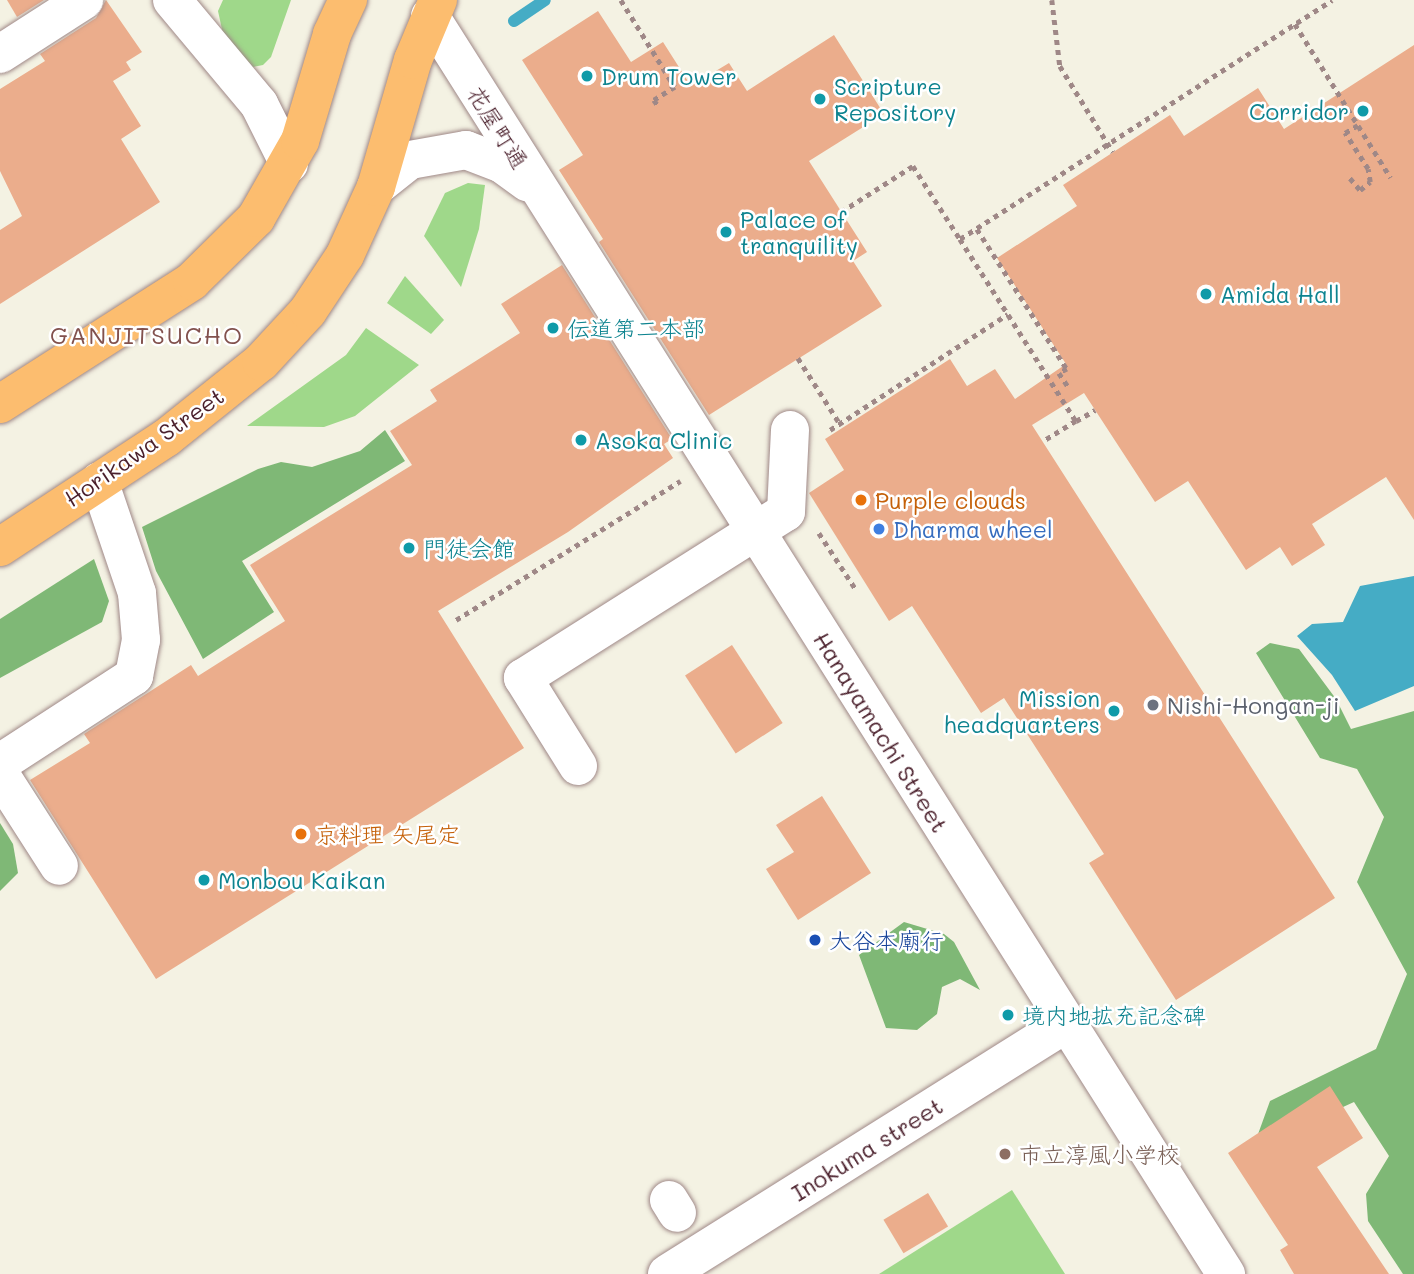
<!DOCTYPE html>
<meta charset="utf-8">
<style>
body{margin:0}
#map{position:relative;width:1414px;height:1274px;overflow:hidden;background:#f4f2e3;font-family:Mali,"Klee One",sans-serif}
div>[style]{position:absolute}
.green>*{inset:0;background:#9fd88a}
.forest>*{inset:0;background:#7fb876}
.water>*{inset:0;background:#45acc5}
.stream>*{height:12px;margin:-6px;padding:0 6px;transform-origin:6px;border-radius:6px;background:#45acc5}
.building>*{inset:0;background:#ebad8c;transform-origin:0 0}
.path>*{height:4.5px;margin-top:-2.25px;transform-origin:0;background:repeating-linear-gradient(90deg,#9f8887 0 5px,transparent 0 10px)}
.roads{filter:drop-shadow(0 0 2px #9f8887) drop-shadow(0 0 2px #9f8887)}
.minor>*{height:38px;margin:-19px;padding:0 19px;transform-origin:19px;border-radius:19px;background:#fff}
.highway>*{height:38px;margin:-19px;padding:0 19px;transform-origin:19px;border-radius:19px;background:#fcbd6f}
.dots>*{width:19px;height:19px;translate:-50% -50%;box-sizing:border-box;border:4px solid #fff;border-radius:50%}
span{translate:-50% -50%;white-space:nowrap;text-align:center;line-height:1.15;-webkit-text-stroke:5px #fff;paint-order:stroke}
.culture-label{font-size:23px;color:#0d838f}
.left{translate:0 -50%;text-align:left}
.right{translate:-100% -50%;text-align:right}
.street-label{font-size:23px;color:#4a1f2b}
.food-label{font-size:23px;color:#c56008}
.shop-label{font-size:23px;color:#366cbe}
.worship-label{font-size:23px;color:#5b616d}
.transit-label{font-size:23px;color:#164399}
.education-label{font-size:23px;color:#785e54}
.neighbourhood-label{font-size:24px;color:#82514d;letter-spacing:2px}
</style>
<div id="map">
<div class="green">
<div style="clip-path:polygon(223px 0,291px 0,271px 57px,263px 65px,253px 67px,223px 34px,218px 11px)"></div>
<div style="clip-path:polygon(468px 183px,485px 185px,479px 229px,461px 287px,424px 236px,445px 193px)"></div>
<div style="clip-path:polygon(405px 276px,444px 320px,431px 334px,387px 303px)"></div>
<div style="clip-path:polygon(366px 328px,419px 365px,355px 416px,324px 427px,247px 426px,346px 355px)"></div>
<div style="clip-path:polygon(1012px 1190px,1065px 1274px,879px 1274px)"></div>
</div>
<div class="forest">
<div style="clip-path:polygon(385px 430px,405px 461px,242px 561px,274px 612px,203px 659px,156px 571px,142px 527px,258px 469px,281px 462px,312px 467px,360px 451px)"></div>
<div style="clip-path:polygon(94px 559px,109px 601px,102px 622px,0 678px,0 619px)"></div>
<div style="clip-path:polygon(1270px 643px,1299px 649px,1336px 699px,1351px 729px,1414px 711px,1414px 1274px,1403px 1274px,1368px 1221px,1366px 1194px,1389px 1156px,1354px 1102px,1253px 1148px,1270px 1101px,1376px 1049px,1407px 974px,1357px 882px,1384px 817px,1357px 769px,1320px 758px,1256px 653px)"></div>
<div style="clip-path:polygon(0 823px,13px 844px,18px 873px,0 891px)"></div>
<div style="clip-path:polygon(904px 922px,944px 934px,954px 942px,980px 990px,960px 979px,942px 987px,937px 1014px,917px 1030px,886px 1028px,859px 955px)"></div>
</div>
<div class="water">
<div style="clip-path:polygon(1414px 576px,1414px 686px,1355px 711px,1332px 675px,1297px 636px,1312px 624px,1343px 622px,1360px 586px)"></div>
</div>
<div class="stream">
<div style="left:514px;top:21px;width:37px;rotate:-34deg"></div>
</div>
<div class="building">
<div style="clip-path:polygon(7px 0,44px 0,17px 17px)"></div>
<div style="clip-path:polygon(106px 0,142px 52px,126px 62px,131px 70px,113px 81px,141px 126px,121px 139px,160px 202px,0 304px,0 230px,22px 216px,0 171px,0 89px,45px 61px,40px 54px,96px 18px)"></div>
<div style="clip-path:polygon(598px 11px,631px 62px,663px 42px,691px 86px,729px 63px,747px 91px,834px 35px,884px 114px,809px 161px,867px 252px,853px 261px,882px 306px,709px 415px,599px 242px,603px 239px,559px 170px,583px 155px,522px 60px)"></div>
<div style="clip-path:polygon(1414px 45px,1414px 520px,1386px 477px,1312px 524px,1325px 545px,1292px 566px,1280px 547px,1246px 570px,1188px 481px,1155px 502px,1084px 393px,1032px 425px,1335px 898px,1176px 1000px,1089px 863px,1104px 854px,1004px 698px,981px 713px,912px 606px,889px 621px,809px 493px,844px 470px,825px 439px,950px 359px,967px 386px,995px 369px,1015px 399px,1066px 364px,997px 258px,1077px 206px,1063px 185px,1170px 115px,1184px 136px,1258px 88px,1284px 129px)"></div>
<div style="clip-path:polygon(562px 265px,672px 439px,664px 444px,673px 458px,568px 532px,438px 611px,524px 748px,156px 979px,30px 780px,90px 743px,84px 734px,191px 665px,198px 676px,285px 621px,250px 565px,412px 465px,390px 431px,437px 401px,430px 390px,520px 333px,501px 304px)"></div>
<div style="left:732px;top:645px;width:93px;height:56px;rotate:57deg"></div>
<div style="clip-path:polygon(822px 796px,871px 873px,798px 920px,766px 869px,794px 852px,776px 825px)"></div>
<div style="clip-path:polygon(1330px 1086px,1363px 1138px,1317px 1167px,1389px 1274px,1294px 1274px,1280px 1250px,1288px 1245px,1228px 1153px)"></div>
<div style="left:928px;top:1193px;width:39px;height:52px;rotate:59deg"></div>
</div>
<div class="path">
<div style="left:621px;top:0;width:102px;rotate:58.2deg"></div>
<div style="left:675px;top:87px;width:25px;rotate:148deg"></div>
<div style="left:654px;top:100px;width:9px;rotate:54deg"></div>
<div style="left:1052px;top:0;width:66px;rotate:83.1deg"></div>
<div style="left:1060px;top:66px;width:101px;rotate:58.4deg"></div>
<div style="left:1295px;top:24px;width:181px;rotate:58.1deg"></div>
<div style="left:1350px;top:178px;width:16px;rotate:50deg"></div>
<div style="left:1360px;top:190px;width:13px;rotate:-39deg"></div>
<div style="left:1370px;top:182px;width:13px;rotate:-99deg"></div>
<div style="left:1368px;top:169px;width:43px;rotate:-122.6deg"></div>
<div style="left:1345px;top:133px;width:15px;rotate:-32deg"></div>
<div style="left:841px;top:212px;width:85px;rotate:-32.6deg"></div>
<div style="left:913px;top:166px;width:87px;rotate:57.2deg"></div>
<div style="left:960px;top:239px;width:442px;rotate:-32.7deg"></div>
<div style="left:977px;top:229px;width:166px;rotate:57.3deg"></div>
<div style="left:1067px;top:369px;width:9px;rotate:153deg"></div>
<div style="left:1059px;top:373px;width:18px;rotate:56deg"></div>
<div style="left:960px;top:239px;width:216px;rotate:57.5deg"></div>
<div style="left:1076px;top:421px;width:39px;rotate:148deg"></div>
<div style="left:798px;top:358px;width:78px;rotate:57.5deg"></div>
<div style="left:1076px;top:421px;width:22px;rotate:-30deg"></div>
<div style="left:830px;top:430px;width:212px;rotate:-33.1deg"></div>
<div style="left:819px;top:533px;width:69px;rotate:56.8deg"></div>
<div style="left:456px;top:620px;width:264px;rotate:-31.8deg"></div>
</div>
<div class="roads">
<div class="minor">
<div style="left:172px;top:0;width:136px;rotate:50.1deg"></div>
<div style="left:259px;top:104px;width:67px;rotate:63.4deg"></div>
<div style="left:430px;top:16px;width:1489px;rotate:57.68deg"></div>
<div style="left:0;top:54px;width:100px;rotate:-32.7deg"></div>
<div style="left:376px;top:187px;width:43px;rotate:-38.5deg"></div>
<div style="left:410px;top:160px;width:57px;rotate:-10.1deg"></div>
<div style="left:466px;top:150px;width:39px;rotate:21deg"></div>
<div style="left:502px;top:164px;width:31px;rotate:36deg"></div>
<div style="left:0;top:763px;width:160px;rotate:-33deg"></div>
<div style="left:134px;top:676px;width:37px;rotate:-79deg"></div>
<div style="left:141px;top:640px;width:47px;rotate:-94.9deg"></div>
<div style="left:137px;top:593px;width:118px;rotate:-108.7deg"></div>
<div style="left:578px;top:766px;width:104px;rotate:-122deg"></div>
<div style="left:523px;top:678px;width:311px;rotate:-32.3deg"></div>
<div style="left:786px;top:512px;width:82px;rotate:-87.2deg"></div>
<div style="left:0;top:774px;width:109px;rotate:57.3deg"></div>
<div style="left:669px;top:1200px;width:15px;rotate:58deg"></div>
<div style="left:667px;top:1274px;width:472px;rotate:-32.1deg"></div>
</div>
<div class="highway">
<div style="left:0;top:404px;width:228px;rotate:-32.6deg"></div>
<div style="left:192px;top:281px;width:90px;rotate:-44.5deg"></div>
<div style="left:256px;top:218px;width:89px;rotate:-60.3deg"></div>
<div style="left:300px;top:141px;width:112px;rotate:-73.3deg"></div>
<div style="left:332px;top:34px;width:38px;rotate:-65deg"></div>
<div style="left:0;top:547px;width:199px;rotate:-33.3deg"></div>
<div style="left:166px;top:438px;width:122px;rotate:-38.7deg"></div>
<div style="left:261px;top:362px;width:69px;rotate:-47.3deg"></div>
<div style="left:308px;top:311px;width:67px;rotate:-56.5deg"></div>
<div style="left:345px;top:255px;width:75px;rotate:-65.5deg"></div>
<div style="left:376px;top:187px;width:132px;rotate:-73.8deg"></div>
<div style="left:413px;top:60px;width:65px;rotate:-67.4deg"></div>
</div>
</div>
<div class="dots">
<div style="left:587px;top:76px;background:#0f9aa8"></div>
<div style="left:820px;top:99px;background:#0f9aa8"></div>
<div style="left:1363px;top:111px;background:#0f9aa8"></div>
<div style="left:726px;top:232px;background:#0f9aa8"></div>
<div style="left:1206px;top:294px;background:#0f9aa8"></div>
<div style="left:553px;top:328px;background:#0f9aa8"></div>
<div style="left:581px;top:440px;background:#0f9aa8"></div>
<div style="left:861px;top:500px;background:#e8710a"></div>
<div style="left:879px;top:529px;background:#3f7fe0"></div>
<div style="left:409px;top:548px;background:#0f9aa8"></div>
<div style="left:1153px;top:705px;background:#6b7280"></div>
<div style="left:1114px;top:711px;background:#0f9aa8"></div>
<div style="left:301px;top:834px;background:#e8710a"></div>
<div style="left:204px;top:880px;background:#0f9aa8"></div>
<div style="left:815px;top:940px;background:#1a4fb4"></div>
<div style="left:1008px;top:1015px;background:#0f9aa8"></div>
<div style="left:1005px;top:1154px;background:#8d6e63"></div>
</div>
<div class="culture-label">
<span class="left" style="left:601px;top:76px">Drum Tower</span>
<span class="left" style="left:834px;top:99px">Scripture<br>Repository</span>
<span class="right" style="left:1349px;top:111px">Corridor</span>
<span class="left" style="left:740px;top:232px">Palace of<br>tranquility</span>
<span class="left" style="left:1220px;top:294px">Amida Hall</span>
<span class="left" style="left:567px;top:328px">伝道第二本部</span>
<span class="left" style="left:595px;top:440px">Asoka Clinic</span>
<span class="left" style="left:423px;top:548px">門徒会館</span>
<span class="right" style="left:1100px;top:711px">Mission<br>headquarters</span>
<span class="left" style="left:218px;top:880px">Monbou Kaikan</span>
<span class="left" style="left:1022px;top:1015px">境内地拡充記念碑</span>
</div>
<div class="street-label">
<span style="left:498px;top:127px;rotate:58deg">花屋町通</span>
<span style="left:144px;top:447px;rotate:-35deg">Horikawa Street</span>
<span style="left:881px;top:732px;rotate:58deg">Hanayamachi Street</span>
<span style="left:867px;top:1149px;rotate:-32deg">Inokuma street</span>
</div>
<div class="food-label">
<span class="left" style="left:875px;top:500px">Purple clouds</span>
<span class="left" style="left:315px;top:834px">京料理 矢尾定</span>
</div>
<div class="shop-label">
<span class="left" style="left:893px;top:529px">Dharma wheel</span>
</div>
<div class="worship-label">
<span class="left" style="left:1167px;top:705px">Nishi-Hongan-ji</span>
</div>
<div class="transit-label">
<span class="left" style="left:829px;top:940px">大谷本廟行</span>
</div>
<div class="education-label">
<span class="left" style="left:1019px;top:1154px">市立淳風小学校</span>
</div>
<div class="neighbourhood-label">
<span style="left:147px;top:335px">GANJITSUCHO</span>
</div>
</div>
